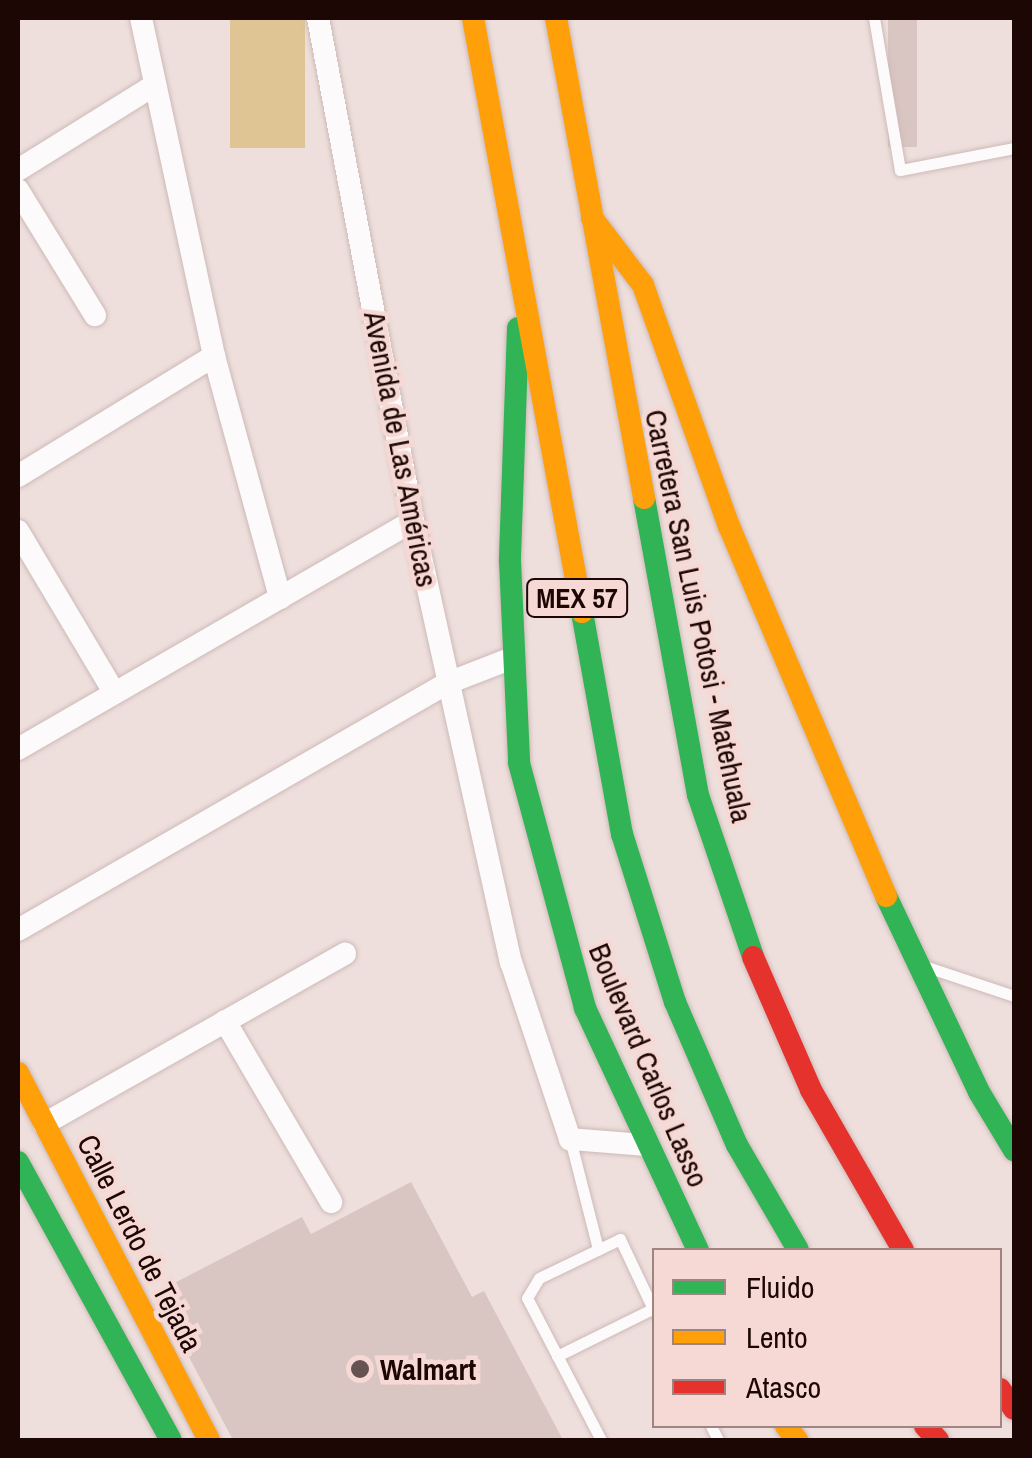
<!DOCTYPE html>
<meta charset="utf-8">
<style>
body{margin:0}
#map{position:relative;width:1032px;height:1458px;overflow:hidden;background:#eedfdd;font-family:"Archivo Narrow",sans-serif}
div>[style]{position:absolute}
.green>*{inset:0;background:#dec593;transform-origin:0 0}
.building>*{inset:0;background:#d9c5c2;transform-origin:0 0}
.roads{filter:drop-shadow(0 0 2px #cdbab7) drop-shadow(0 0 2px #cdbab7)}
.lane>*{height:11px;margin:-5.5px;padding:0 5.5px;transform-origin:5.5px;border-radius:5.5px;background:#fcfafa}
.street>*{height:22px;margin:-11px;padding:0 11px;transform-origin:11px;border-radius:11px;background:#fcfafa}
.fast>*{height:22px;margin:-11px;padding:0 11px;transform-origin:11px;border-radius:11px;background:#30b455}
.slow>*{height:22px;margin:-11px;padding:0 11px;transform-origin:11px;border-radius:11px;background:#ff9f0a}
.jam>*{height:22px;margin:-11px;padding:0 11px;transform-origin:11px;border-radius:11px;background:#e5322d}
.dots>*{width:28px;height:28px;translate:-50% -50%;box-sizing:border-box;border:5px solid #f6d9d5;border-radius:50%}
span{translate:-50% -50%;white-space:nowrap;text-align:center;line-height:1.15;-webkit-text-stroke:9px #f6d9d5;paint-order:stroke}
.shield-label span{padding:2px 8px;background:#f6d9d5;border:2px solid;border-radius:8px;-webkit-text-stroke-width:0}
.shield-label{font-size:28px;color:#1d0705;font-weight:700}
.street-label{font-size:30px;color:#1d0705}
.poi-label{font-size:30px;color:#1d0705;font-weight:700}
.left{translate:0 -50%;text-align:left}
.frame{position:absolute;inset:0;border:20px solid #1d0705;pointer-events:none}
.legend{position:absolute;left:652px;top:1248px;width:350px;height:180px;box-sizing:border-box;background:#f6d9d5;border:2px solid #9f8582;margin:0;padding:12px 18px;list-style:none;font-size:30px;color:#1d0705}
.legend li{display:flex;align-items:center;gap:20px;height:50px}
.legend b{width:50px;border:2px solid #9f8582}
</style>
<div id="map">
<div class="green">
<div style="left:230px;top:18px;width:75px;height:130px"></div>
</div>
<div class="building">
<div style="left:888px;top:18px;width:29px;height:129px"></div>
<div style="clip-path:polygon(411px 1182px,472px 1297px,484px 1291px,563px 1440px,233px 1440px,155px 1293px,302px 1217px,311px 1234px)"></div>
</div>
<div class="roads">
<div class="lane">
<div style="left:874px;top:18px;width:154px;rotate:80.3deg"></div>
<div style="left:900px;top:170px;width:116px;rotate:-10.9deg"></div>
<div style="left:924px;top:966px;width:95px;rotate:18.4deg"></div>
<div style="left:570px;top:1139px;width:114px;rotate:75.7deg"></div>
<div style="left:557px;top:1356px;width:108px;rotate:-26.3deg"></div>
<div style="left:711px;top:1426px;width:16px;rotate:63deg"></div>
<div style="left:601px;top:1440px;width:160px;rotate:-117.5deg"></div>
<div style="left:527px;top:1298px;width:23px;rotate:-59deg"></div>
<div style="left:539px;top:1278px;width:90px;rotate:-25.7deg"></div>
<div style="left:620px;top:1239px;width:80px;rotate:64.7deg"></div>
</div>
<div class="street">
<div style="left:141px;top:18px;width:346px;rotate:77.8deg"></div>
<div style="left:214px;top:356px;width:251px;rotate:74.7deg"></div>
<div style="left:318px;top:18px;width:512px;rotate:79.3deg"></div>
<div style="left:413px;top:521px;width:452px;rotate:77.5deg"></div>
<div style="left:511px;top:962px;width:187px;rotate:71.6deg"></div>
<div style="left:570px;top:1139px;width:75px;rotate:4.6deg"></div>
<div style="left:18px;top:170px;width:159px;rotate:-31.9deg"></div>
<div style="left:18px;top:190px;width:147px;rotate:58.4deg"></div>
<div style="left:18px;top:476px;width:230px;rotate:-31.5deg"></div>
<div style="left:18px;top:531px;width:187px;rotate:59.2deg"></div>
<div style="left:18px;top:749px;width:456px;rotate:-30deg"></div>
<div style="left:18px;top:930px;width:496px;rotate:-29.9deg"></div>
<div style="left:448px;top:683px;width:69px;rotate:-21.3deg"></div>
<div style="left:225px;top:1021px;width:210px;rotate:59.6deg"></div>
<div style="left:44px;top:1124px;width:346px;rotate:-29.5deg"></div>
</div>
<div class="fast">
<div style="left:518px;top:328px;width:233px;rotate:92deg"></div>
<div style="left:510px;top:561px;width:202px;rotate:87.4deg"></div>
<div style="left:519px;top:763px;width:254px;rotate:74.9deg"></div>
<div style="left:585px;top:1008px;width:267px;rotate:65deg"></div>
<div style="left:644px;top:498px;width:302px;rotate:79.7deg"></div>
<div style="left:698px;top:795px;width:171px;rotate:71.2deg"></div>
<div style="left:582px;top:612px;width:226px;rotate:79.8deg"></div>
<div style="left:622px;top:834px;width:176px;rotate:72.5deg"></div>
<div style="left:675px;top:1002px;width:156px;rotate:66.6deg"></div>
<div style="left:737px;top:1145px;width:121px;rotate:59.8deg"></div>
<div style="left:886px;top:896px;width:217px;rotate:64.6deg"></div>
<div style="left:979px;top:1092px;width:68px;rotate:58.9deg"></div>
<div style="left:18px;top:1162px;width:317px;rotate:61.2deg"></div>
</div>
<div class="slow">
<div style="left:473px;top:18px;width:604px;rotate:79.6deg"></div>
<div style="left:556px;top:18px;width:488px;rotate:79.6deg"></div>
<div style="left:592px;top:218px;width:84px;rotate:52.7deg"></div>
<div style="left:643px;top:285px;width:256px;rotate:70.4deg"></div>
<div style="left:729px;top:526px;width:402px;rotate:67deg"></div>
<div style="left:18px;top:1073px;width:414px;rotate:62.5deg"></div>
<div style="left:786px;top:1426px;width:18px;rotate:52deg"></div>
</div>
<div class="jam">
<div style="left:753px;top:957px;width:145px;rotate:66.4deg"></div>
<div style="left:811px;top:1090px;width:185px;rotate:60.1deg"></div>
<div style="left:1000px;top:1389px;width:24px;rotate:55deg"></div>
<div style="left:925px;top:1426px;width:19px;rotate:47deg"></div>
</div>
</div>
<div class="dots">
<div style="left:360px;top:1369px;background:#665351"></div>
</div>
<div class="shield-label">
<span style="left:577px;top:598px">MEX 57</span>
</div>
<div class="street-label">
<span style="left:401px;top:449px;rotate:79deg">Avenida de Las Américas</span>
<span style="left:699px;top:616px;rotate:78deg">Carretera San Luis Potosi - Matehuala</span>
<span style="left:649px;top:1065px;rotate:67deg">Boulevard Carlos Lasso</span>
<span style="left:140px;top:1243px;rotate:63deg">Calle Lerdo de Tejada</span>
</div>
<div class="poi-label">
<span class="left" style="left:380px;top:1369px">Walmart</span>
</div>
<div class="frame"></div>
<ul class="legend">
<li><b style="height:12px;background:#30b455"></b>Fluido</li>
<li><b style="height:12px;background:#ff9f0a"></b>Lento</li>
<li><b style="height:12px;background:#e5322d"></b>Atasco</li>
</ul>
</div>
